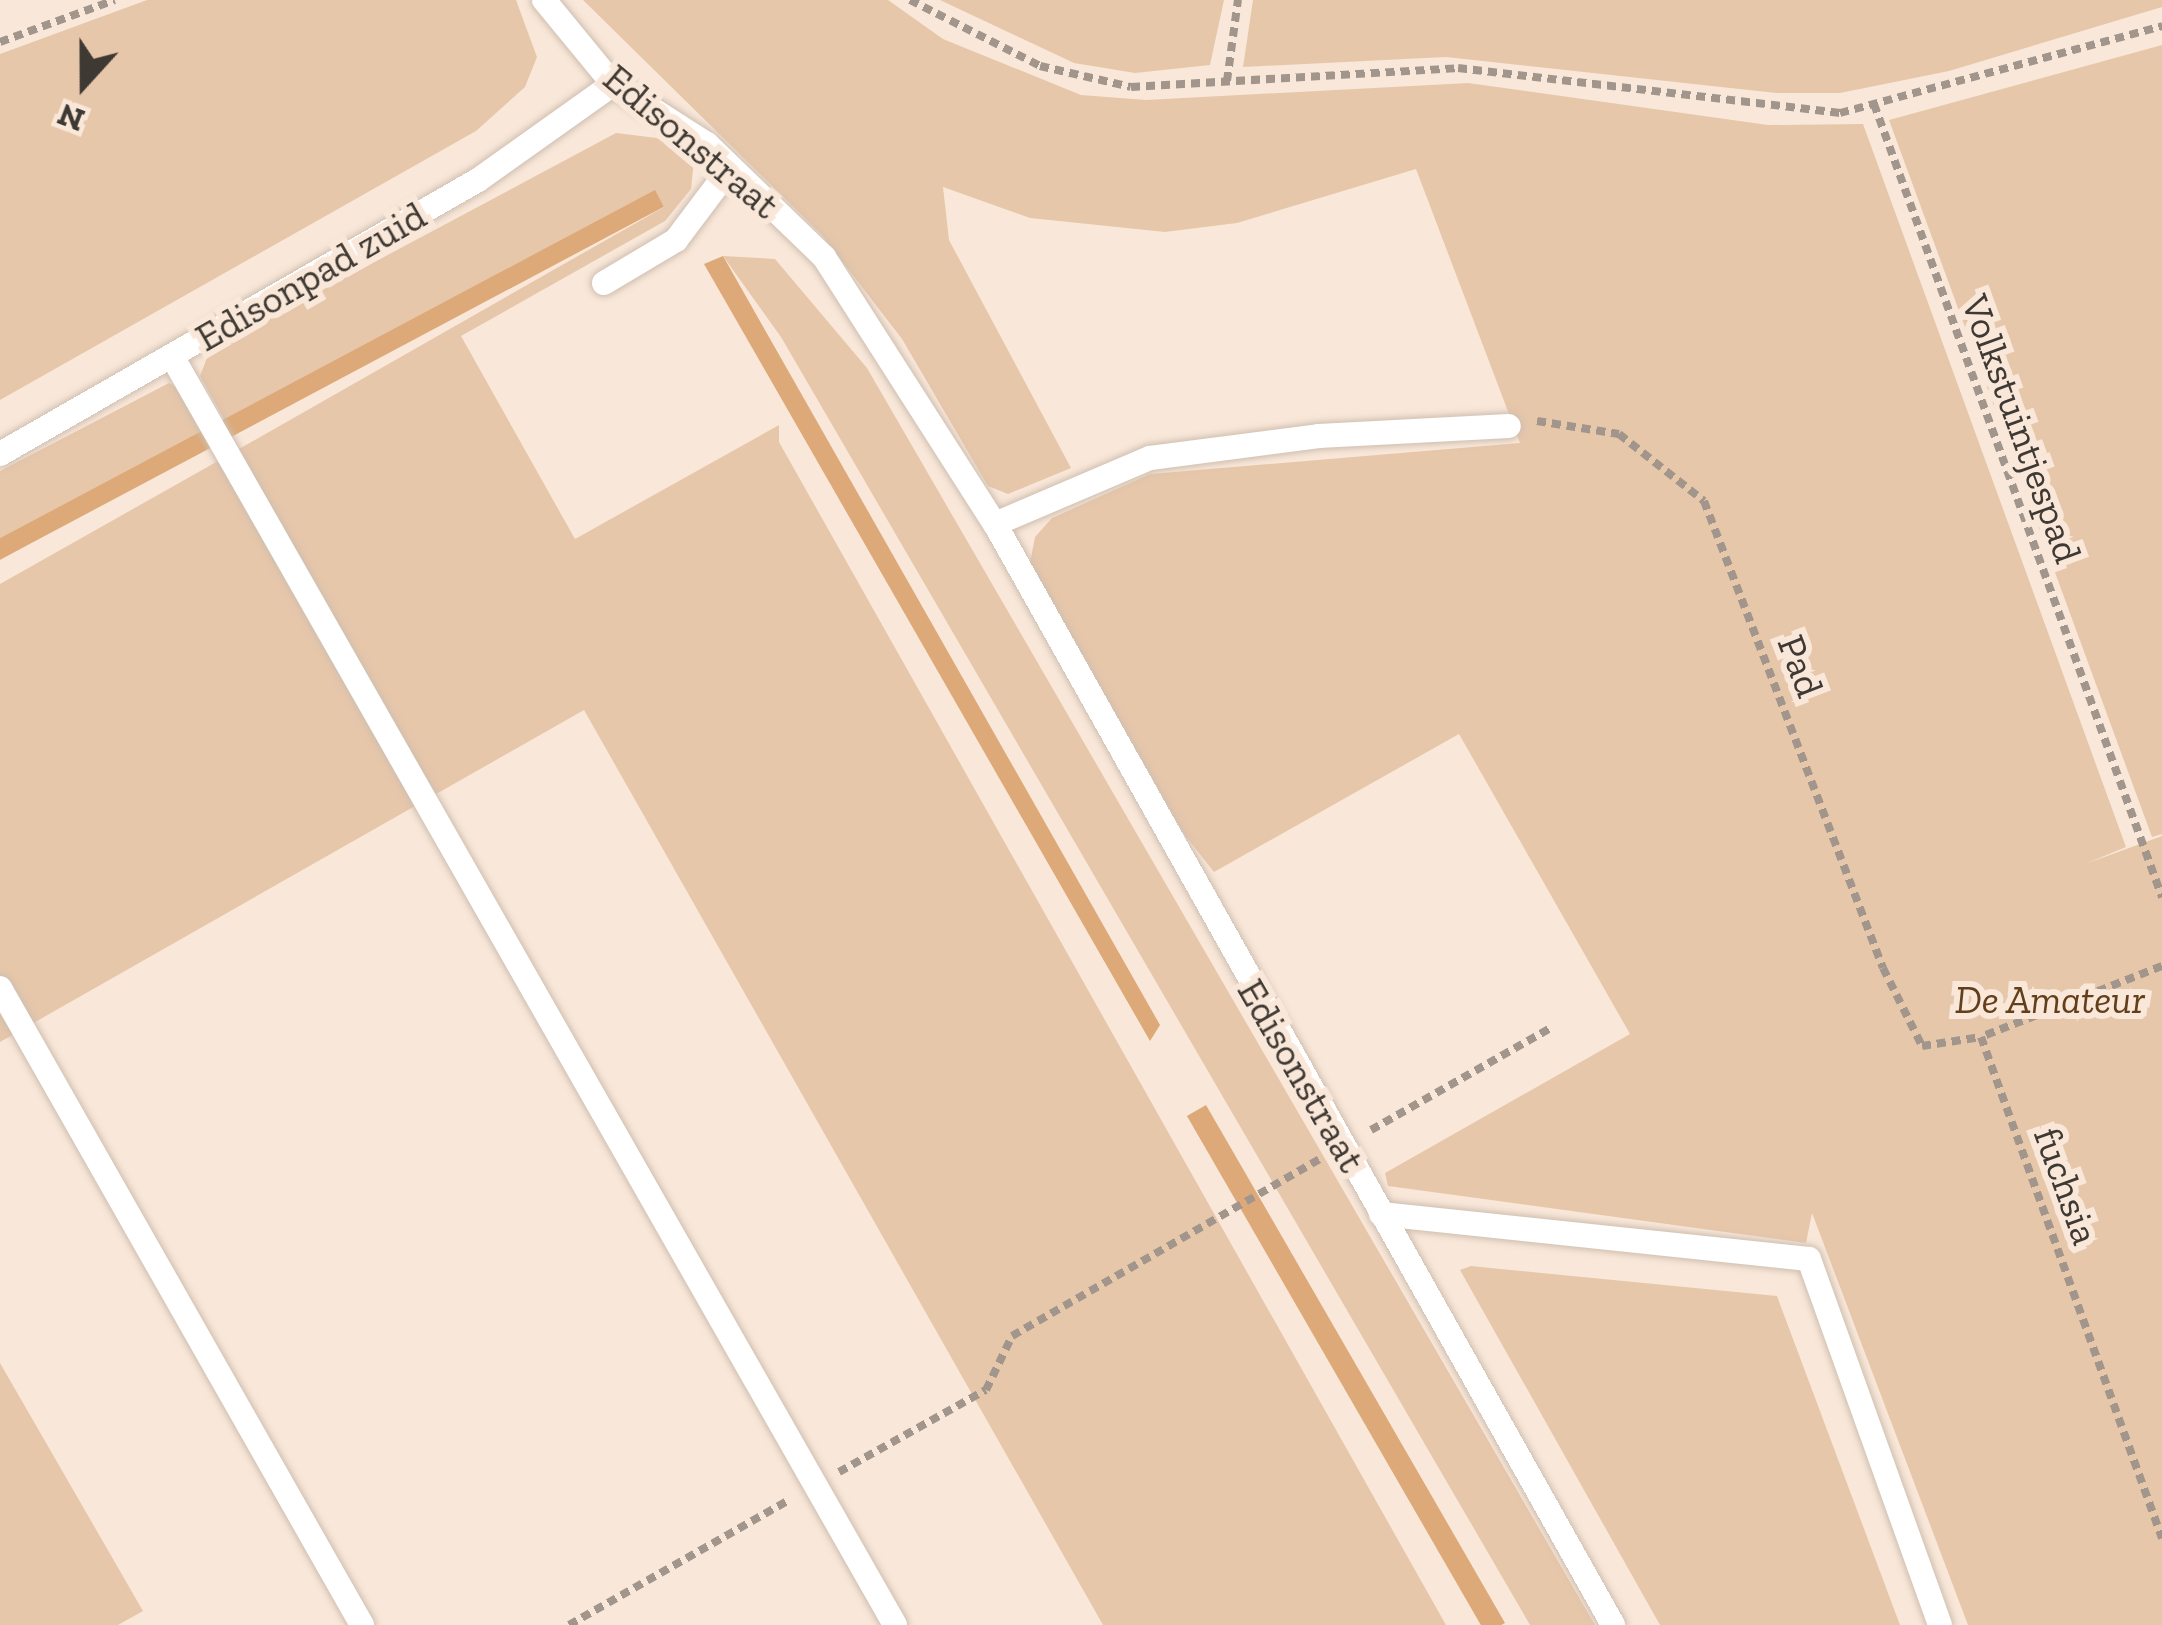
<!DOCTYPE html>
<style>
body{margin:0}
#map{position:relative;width:2162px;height:1625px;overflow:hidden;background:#f9e8d9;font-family:"Zilla Slab",serif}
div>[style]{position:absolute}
.green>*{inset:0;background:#e7c7aa}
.water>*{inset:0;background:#dda978;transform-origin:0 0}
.path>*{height:8px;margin-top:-4px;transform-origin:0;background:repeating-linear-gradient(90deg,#a2968c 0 9px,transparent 0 15px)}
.roads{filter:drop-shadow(0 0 3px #cfbfb0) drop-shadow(0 0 3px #cfbfb0)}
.service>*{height:24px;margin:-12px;padding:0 12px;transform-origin:12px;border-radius:12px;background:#fff}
span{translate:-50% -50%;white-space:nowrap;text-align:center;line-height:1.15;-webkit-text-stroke:12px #f9e8d9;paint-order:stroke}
.street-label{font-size:39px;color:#3f3933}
.park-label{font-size:39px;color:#623f1a;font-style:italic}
.north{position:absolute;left:24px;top:24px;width:120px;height:120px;-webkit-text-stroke:9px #f9e8d9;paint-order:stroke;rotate:201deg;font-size:33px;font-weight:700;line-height:48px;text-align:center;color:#3f3933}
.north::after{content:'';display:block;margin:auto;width:42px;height:54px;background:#3f3933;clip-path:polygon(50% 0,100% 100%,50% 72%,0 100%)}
</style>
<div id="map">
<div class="green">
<div style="clip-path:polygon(147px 0,516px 0,537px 57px,525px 87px,476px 131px,0 400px,0 54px)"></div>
<div style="clip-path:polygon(583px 0,888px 0,943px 39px,1081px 95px,1146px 100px,1468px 83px,1768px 125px,1863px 124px,2126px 847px,2085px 864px,2162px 836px,2162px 1625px,1968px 1625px,1812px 1213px,1806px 1243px,1388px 1186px,1385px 1173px,1630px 1034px,1459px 734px,1214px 872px,1184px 834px,1030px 563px,1035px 537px,1052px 518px,1150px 474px,1520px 443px,1416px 169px,1237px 223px,1165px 232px,1030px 218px,943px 187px,949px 240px,1071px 468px,1008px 494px,988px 486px,902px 339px,822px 235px)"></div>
<div style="clip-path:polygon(940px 0,1224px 0,1210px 65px,1135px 73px,1074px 63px)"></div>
<div style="clip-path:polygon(1253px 0,2162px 0,2162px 7px,1949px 71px,1840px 93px,1776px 93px,1446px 57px,1243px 67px)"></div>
<div style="clip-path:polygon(2162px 45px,2162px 834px,2152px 837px,1889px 120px)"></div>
<div style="clip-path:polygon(616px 133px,657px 138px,694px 160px,691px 189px,665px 221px,461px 336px,575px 539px,779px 425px,779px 442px,1446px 1625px,1103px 1625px,584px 710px,0 1042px,0 584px,218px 461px,232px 486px,243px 480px,253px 474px,239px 449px,664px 207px,654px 191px,230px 430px,200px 376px,210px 350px)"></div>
<div style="clip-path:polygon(723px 256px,775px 259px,867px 368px,1595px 1625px,1530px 1625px,781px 337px)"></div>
<div style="clip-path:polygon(169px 383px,180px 389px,208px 443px,0 560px,0 471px)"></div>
<div style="clip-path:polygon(1471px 1266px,1777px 1296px,1900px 1625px,1660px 1625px,1460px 1270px)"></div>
<div style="clip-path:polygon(0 1363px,143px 1611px,118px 1625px,0 1625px)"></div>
</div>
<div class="water">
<div style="left:655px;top:190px;width:19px;height:752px;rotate:62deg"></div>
<div style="clip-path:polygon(723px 256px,1160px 1025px,1150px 1041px,704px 264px)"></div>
<div style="left:1206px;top:1105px;width:598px;height:22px;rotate:60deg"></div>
</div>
<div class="path">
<div style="left:910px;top:0;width:146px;rotate:26.9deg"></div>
<div style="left:1040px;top:66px;width:93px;rotate:13deg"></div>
<div style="left:1131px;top:87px;width:328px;rotate:-3.3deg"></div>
<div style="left:1458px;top:68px;width:385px;rotate:6.7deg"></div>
<div style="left:1840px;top:113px;width:334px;rotate:-15.1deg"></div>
<div style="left:0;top:42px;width:122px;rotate:-20.1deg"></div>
<div style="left:1227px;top:81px;width:82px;rotate:-82.3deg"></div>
<div style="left:1874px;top:104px;width:844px;rotate:70.04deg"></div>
<div style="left:1537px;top:421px;width:83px;rotate:9deg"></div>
<div style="left:1619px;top:434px;width:108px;rotate:38.2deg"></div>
<div style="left:1704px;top:501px;width:500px;rotate:69.03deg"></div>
<div style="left:1883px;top:968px;width:87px;rotate:63.4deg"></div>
<div style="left:1922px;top:1046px;width:60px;rotate:-8.7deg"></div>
<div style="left:2162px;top:966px;width:194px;rotate:158.6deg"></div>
<div style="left:1981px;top:1037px;width:533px;rotate:70.14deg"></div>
<div style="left:1371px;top:1130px;width:208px;rotate:-29.6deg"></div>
<div style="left:839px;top:1472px;width:168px;rotate:-29.2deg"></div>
<div style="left:986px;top:1390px;width:60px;rotate:-64.3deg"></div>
<div style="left:1012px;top:1336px;width:357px;rotate:-29.9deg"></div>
<div style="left:569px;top:1625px;width:253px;rotate:-29.6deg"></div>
</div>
<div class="roads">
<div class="service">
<div style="left:544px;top:0;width:109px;rotate:50.6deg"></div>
<div style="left:613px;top:84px;width:112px;rotate:32.6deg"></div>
<div style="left:707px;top:144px;width:163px;rotate:44deg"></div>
<div style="left:824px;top:257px;width:317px;rotate:57.4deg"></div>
<div style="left:995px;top:524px;width:1263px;rotate:60.69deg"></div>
<div style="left:604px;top:283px;width:84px;rotate:-30.8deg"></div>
<div style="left:676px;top:240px;width:91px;rotate:-53deg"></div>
<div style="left:173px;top:358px;width:1458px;rotate:60.32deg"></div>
<div style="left:0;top:454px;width:551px;rotate:-29.82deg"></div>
<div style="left:478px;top:180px;width:166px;rotate:-35.4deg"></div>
<div style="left:995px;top:524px;width:168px;rotate:-23.1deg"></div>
<div style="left:1150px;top:458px;width:170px;rotate:-7.4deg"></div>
<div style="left:1319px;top:436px;width:190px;rotate:-3deg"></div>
<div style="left:0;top:988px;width:733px;rotate:60.39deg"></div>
<div style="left:1381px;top:1214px;width:430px;rotate:6deg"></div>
<div style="left:1809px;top:1259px;width:389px;rotate:70.3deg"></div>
</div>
</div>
<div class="street-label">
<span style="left:691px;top:142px;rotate:40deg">Edisonstraat</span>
<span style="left:311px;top:277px;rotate:-30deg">Edisonpad zuid</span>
<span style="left:2021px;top:429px;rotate:70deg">Volkstuintjespad</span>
<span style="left:1800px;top:666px;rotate:69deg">Pad</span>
<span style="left:1301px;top:1076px;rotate:60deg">Edisonstraat</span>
<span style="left:2066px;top:1186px;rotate:70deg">fuchsia</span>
</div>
<div class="park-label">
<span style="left:2050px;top:1000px">De Amateur</span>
</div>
<div class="north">N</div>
</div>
